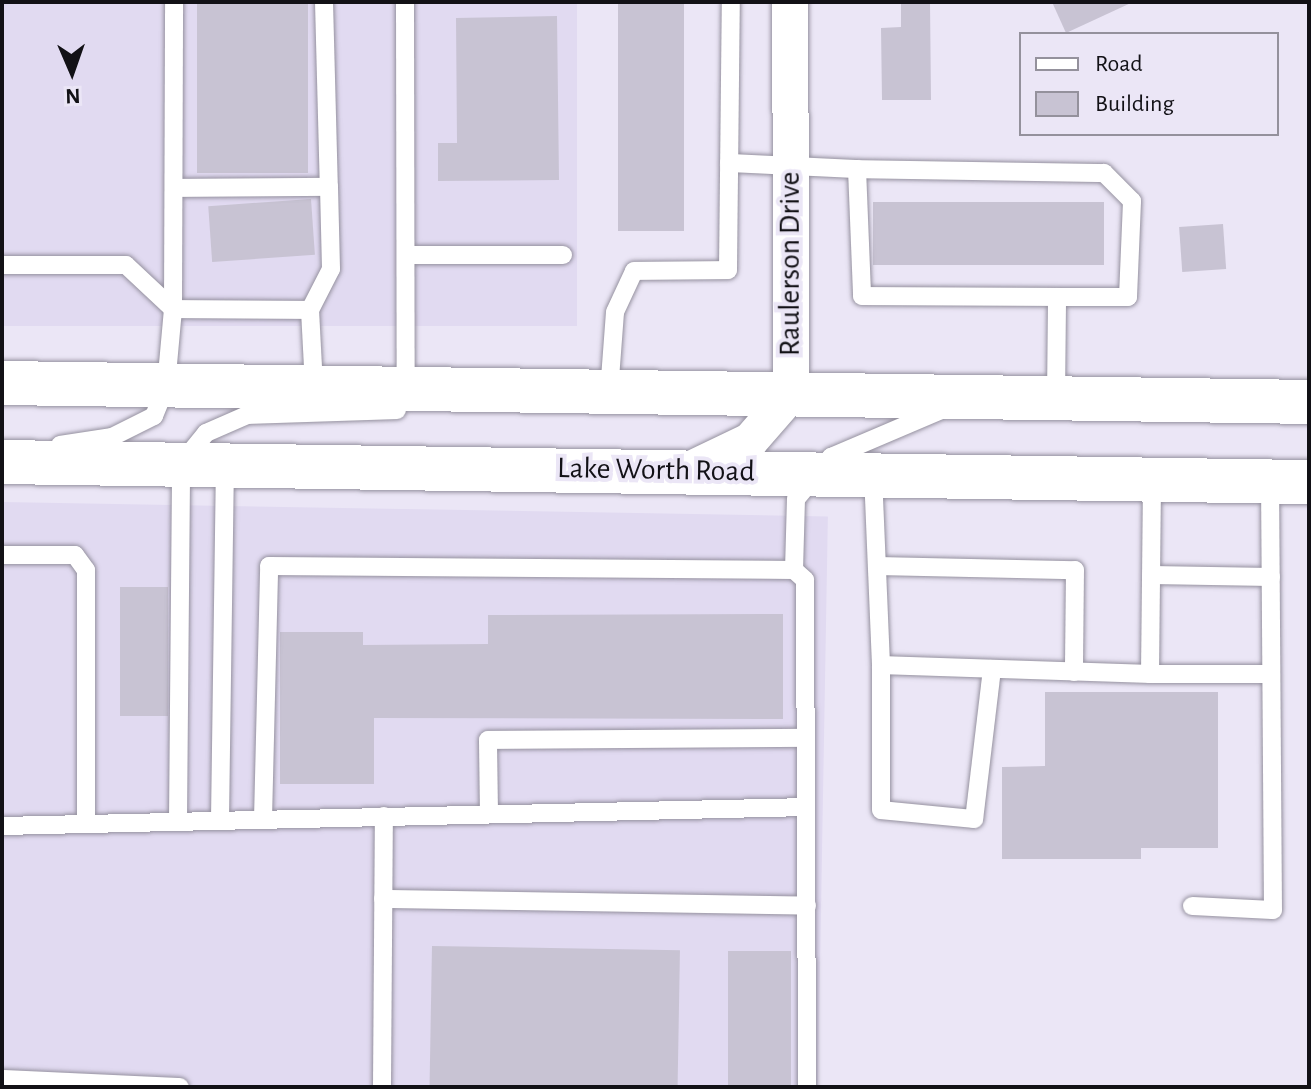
<!DOCTYPE html>
<style>
body{margin:0}
#map{position:relative;width:1311px;height:1089px;overflow:hidden;background:#ebe6f6;font-family:"Alegreya Sans",sans-serif}
div>[style]{position:absolute}
.built>*{inset:0;background:#e1daf1;transform-origin:0 0}
.building>*{inset:0;background:#c8c3d3;transform-origin:0 0}
.roads{filter:drop-shadow(0 0 2px #95919f) drop-shadow(0 0 2px #95919f)}
.lane>*{height:18px;margin:-9px;padding:0 9px;transform-origin:9px;border-radius:9px;background:#fff}
.street>*{height:36px;margin:-18px;padding:0 18px;transform-origin:18px;border-radius:18px;background:#fff}
.primary>*{height:44px;margin:-22px;padding:0 22px;transform-origin:22px;border-radius:22px;background:#fff}
span{translate:-50% -50%;white-space:nowrap;text-align:center;line-height:1.15;-webkit-text-stroke:8px #ebe6f6;paint-order:stroke}
.street-label{font-size:30px;color:#121116}
.frame{position:absolute;inset:0;border:4px solid #121116;pointer-events:none}
.legend{position:absolute;left:1019px;top:32px;width:260px;height:104px;box-sizing:border-box;background:#ebe6f6;border:2px solid #94919c;margin:0;padding:10px 14px;list-style:none;font-size:24px;color:#121116}
.legend li{display:flex;align-items:center;gap:16px;height:40px}
.legend b{width:40px;border:2px solid #94919c}
.north{position:absolute;left:32px;top:32px;width:80px;height:80px;-webkit-text-stroke:6px #ebe6f6;paint-order:stroke;rotate:178deg;font-size:22px;font-weight:700;line-height:32px;text-align:center;color:#121116}
.north::after{content:'';display:block;margin:auto;width:28px;height:36px;background:#121116;clip-path:polygon(50% 0,100% 100%,50% 72%,0 100%)}
</style>
<div id="map">
<div class="built">
<div style="left:2px;top:2px;width:575px;height:324px"></div>
<div style="left:2px;top:502px;width:826px;height:585px;rotate:1deg"></div>
</div>
<div class="building">
<div style="left:197px;top:2px;width:111px;height:171px"></div>
<div style="clip-path:polygon(901px 2px,930px 2px,931px 100px,882px 100px,881px 28px,901px 27px)"></div>
<div style="clip-path:polygon(1052px 2px,1133px 2px,1066px 33px)"></div>
<div style="left:618px;top:3px;width:66px;height:228px"></div>
<div style="clip-path:polygon(557px 16px,559px 180px,438px 181px,438px 143px,457px 143px,456px 18px)"></div>
<div style="left:311px;top:199px;width:56px;height:103px;rotate:86deg"></div>
<div style="left:1104px;top:202px;width:63px;height:231px;rotate:90deg"></div>
<div style="left:1223px;top:224px;width:45px;height:44px;rotate:86deg"></div>
<div style="left:120px;top:587px;width:48px;height:129px"></div>
<div style="clip-path:polygon(783px 614px,783px 719px,374px 718px,374px 784px,280px 784px,280px 632px,363px 632px,363px 645px,488px 644px,488px 615px)"></div>
<div style="clip-path:polygon(1045px 692px,1218px 692px,1218px 848px,1141px 848px,1141px 859px,1002px 859px,1002px 767px,1045px 766px)"></div>
<div style="left:432px;top:946px;width:248px;height:141px;rotate:1deg"></div>
<div style="left:791px;top:951px;width:136px;height:63px;rotate:90deg"></div>
</div>
<div class="roads">
<div class="lane">
<div style="left:324px;top:2px;width:185px;rotate:88.5deg"></div>
<div style="left:405px;top:2px;width:387px;rotate:89.9deg"></div>
<div style="left:729px;top:163px;width:128px;rotate:2.7deg"></div>
<div style="left:174px;top:188px;width:155px;rotate:-0.4deg"></div>
<div style="left:329px;top:187px;width:82px;rotate:88.6deg"></div>
<div style="left:331px;top:269px;width:46px;rotate:117.1deg"></div>
<div style="left:406px;top:255px;width:157px"></div>
<div style="left:2px;top:265px;width:124px"></div>
<div style="left:126px;top:265px;width:64px;rotate:43.1deg"></div>
<div style="left:173px;top:309px;width:307px;rotate:-89.8deg"></div>
<div style="left:609px;top:392px;width:80px;rotate:-85.7deg"></div>
<div style="left:615px;top:312px;width:45px;rotate:-65.1deg"></div>
<div style="left:634px;top:271px;width:94px;rotate:-0.6deg"></div>
<div style="left:728px;top:270px;width:268px;rotate:-89.4deg"></div>
<div style="left:1056px;top:398px;width:101px;rotate:-89.4deg"></div>
<div style="left:1057px;top:297px;width:71px"></div>
<div style="left:1128px;top:297px;width:96px;rotate:-87.6deg"></div>
<div style="left:1132px;top:201px;width:40px;rotate:-135deg"></div>
<div style="left:1104px;top:173px;width:247px;rotate:-179.1deg"></div>
<div style="left:857px;top:169px;width:127px;rotate:87.7deg"></div>
<div style="left:862px;top:296px;width:195px;rotate:0.3deg"></div>
<div style="left:60px;top:445px;width:53px;rotate:-8.7deg"></div>
<div style="left:112px;top:437px;width:47px;rotate:-26.6deg"></div>
<div style="left:154px;top:416px;width:32px;rotate:-68deg"></div>
<div style="left:166px;top:386px;width:77px;rotate:-84.8deg"></div>
<div style="left:173px;top:309px;width:137px;rotate:0.4deg"></div>
<div style="left:310px;top:310px;width:77px;rotate:87deg"></div>
<div style="left:873px;top:474px;width:191px;rotate:87.6deg"></div>
<div style="left:2px;top:555px;width:73px"></div>
<div style="left:75px;top:555px;width:19px;rotate:54deg"></div>
<div style="left:86px;top:570px;width:253px;rotate:90deg"></div>
<div style="left:877px;top:566px;width:198px;rotate:1.2deg"></div>
<div style="left:1075px;top:570px;width:102px;rotate:90.6deg"></div>
<div style="left:794px;top:570px;width:71px;rotate:-88.4deg"></div>
<div style="left:796px;top:499px;width:55px;rotate:-50.2deg"></div>
<div style="left:831px;top:457px;width:120px;rotate:-23.1deg"></div>
<div style="left:1151px;top:575px;width:120px;rotate:1deg"></div>
<div style="left:992px;top:669px;width:151px;rotate:96.8deg"></div>
<div style="left:974px;top:819px;width:93px;rotate:-174.5deg"></div>
<div style="left:881px;top:810px;width:145px;rotate:-90deg"></div>
<div style="left:881px;top:665px;width:269px;rotate:1.9deg"></div>
<div style="left:1150px;top:674px;width:195px;rotate:-89.4deg"></div>
<div style="left:1150px;top:674px;width:121px"></div>
<div style="left:489px;top:814px;width:74px;rotate:-90.8deg"></div>
<div style="left:488px;top:740px;width:318px;rotate:-0.4deg"></div>
<div style="left:263px;top:819px;width:253px;rotate:-88.6deg"></div>
<div style="left:269px;top:566px;width:525px;rotate:0.44deg"></div>
<div style="left:794px;top:570px;width:15px;rotate:42deg"></div>
<div style="left:805px;top:580px;width:507px;rotate:89.77deg"></div>
<div style="left:220px;top:820px;width:355px;rotate:-89.2deg"></div>
<div style="left:178px;top:821px;width:357px;rotate:-89.5deg"></div>
<div style="left:181px;top:464px;width:40px;rotate:-51deg"></div>
<div style="left:206px;top:433px;width:45px;rotate:-23.7deg"></div>
<div style="left:247px;top:415px;width:150px;rotate:-1.9deg"></div>
<div style="left:2px;top:826px;width:804px;rotate:-1.35deg"></div>
<div style="left:383px;top:899px;width:424px;rotate:0.9deg"></div>
<div style="left:1192px;top:906px;width:81px;rotate:2.8deg"></div>
<div style="left:1273px;top:910px;width:429px;rotate:-90.4deg"></div>
<div style="left:2px;top:1079px;width:178px;rotate:2.6deg"></div>
<div style="left:382px;top:1087px;width:271px;rotate:-89.6deg"></div>
</div>
<div class="street">
<div style="left:687px;top:471px;width:70px;rotate:-25.5deg"></div>
<div style="left:750px;top:441px;width:62px;rotate:-48.9deg"></div>
<div style="left:791px;top:394px;width:392px;rotate:-90.1deg"></div>
</div>
<div class="primary">
<div style="left:2px;top:383px;width:1307px;rotate:0.83deg"></div>
<div style="left:2px;top:462px;width:1307px;rotate:0.88deg"></div>
</div>
</div>
<div class="street-label">
<span style="left:790px;top:264px;rotate:-90deg">Raulerson Drive</span>
<span style="left:656px;top:470px;rotate:1deg">Lake Worth Road</span>
</div>
<div class="frame"></div>
<ul class="legend">
<li><b style="height:10px;background:#fff"></b>Road</li>
<li><b style="height:22px;background:#c8c3d3"></b>Building</li>
</ul>
<div class="north">N</div>
</div>
